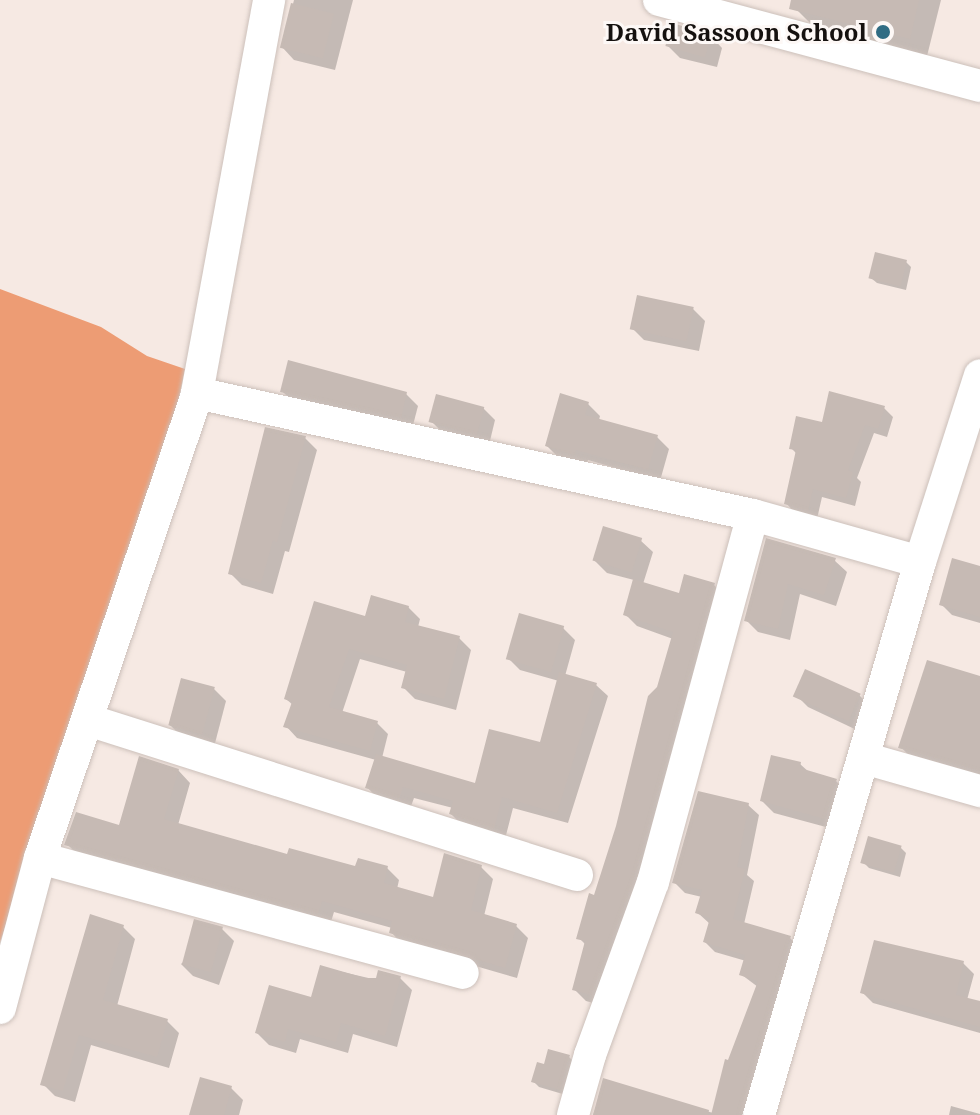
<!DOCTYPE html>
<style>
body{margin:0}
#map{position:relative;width:980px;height:1115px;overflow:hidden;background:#f6e9e3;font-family:"Noto Serif",serif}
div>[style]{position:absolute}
.water>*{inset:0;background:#ed9c74}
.shadow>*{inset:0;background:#0003}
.building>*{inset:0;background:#c6bab4;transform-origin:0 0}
.roads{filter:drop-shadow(0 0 2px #ccc0ba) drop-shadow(0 0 2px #ccc0ba)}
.minor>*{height:32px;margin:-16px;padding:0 16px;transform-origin:16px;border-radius:16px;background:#fff}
.dots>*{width:22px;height:22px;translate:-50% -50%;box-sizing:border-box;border:4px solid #fdf8f6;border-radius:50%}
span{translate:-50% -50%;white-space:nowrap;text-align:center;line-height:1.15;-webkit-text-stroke:6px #fdf8f6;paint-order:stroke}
.poi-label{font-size:24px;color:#15110f;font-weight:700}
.right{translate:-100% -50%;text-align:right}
</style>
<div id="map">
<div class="water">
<div style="clip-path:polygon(0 289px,101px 327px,147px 356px,185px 369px,163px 474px,0 942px)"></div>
</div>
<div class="shadow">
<div style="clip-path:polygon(294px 0,353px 0,335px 70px,294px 60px,282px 47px)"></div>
<div style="clip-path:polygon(799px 0,941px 0,927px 56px,815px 28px,797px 10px)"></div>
<div style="clip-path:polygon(710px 35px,722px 48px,717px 67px,680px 58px,668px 46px)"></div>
<div style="clip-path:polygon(906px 262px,911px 267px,906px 290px,877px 283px,871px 278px)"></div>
<div style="clip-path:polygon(693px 309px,705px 321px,699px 351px,644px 340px,632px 328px)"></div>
<div style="clip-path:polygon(282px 391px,406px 394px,418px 406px,412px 429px,294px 403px)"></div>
<div style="clip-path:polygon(588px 404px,600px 416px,599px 420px,657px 437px,669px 449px,660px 481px,588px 460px,586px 466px,559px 458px,547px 446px)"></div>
<div style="clip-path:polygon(483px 408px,495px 420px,489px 445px,443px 433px,431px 421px)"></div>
<div style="clip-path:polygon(884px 408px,893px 417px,887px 437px,874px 433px,857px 478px,861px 482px,855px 506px,822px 497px,817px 519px,795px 513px,786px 503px,797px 454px,791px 448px,824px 424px)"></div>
<div style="clip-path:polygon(305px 438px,317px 450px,289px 552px,285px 551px,273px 594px,242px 585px,230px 573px)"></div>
<div style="clip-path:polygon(640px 540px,653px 552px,643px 584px,680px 595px,714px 585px,726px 597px,604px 1006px,586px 1001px,574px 989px,586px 945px,579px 938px,596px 897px,673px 639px,637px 626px,625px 614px,634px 580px,607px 573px,595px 561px)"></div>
<div style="clip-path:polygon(768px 541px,834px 560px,847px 572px,836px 606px,800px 594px,790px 640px,758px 632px,746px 620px)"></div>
<div style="clip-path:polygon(980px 568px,980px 623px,952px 615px,942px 605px)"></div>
<div style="clip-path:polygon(408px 607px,420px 619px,418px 627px,459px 638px,471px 650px,456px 710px,415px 699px,403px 687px,407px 672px,360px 659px,342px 713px,376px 722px,388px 734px,382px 758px,476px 786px,541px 745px,559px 681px,520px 670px,508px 658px,563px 628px,575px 640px,565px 676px,596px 685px,608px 696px,568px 823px,513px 808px,505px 839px,463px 826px,451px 814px,453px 808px,414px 798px,410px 809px,378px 799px,367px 787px,376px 760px,297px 738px,286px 726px,293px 705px,286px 699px,367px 618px)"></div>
<div style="clip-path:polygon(214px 689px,226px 701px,214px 747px,182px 737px,170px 725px)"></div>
<div style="clip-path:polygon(796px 695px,860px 696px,872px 708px,861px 732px,808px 707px)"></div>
<div style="clip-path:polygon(980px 745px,980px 781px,913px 760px,901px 747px)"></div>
<div style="clip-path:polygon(800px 764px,810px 773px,836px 781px,848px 793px,837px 830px,774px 813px,762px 801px)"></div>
<div style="clip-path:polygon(178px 770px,190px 783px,178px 825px,289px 857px,357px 868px,387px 868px,399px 880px,397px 889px,435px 899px,481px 867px,493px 879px,484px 916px,516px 926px,528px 938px,517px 978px,403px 945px,391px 932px,392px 928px,334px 912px,330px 925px,79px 856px,67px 844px,121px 827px)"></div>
<div style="clip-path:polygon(748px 805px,759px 815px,747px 875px,754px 881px,744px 924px,790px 938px,800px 948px,752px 1115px,593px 1115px,605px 1080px,713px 1113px,758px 987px,742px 975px,746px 961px,715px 952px,705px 942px,710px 924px,698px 913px,702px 897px,685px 893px,675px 883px)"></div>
<div style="clip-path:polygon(900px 847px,906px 853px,900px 877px,869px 868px,863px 862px)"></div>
<div style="clip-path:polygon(123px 927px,135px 939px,117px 1006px,167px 1021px,179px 1033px,169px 1068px,91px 1045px,75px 1102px,55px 1096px,43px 1084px)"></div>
<div style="clip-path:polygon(222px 929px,234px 941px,219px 985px,193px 976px,181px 964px)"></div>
<div style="clip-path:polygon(963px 963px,974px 974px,967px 1000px,980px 1003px,980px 1033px,873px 1003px,862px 992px)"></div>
<div style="clip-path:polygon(321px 967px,377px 980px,400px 978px,412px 990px,397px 1047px,353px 1034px,348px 1053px,300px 1039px,296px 1053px,269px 1045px,257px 1033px,313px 999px)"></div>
<div style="clip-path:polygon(569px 1057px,575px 1063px,566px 1095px,539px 1087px,534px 1082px,545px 1066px)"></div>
<div style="clip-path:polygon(231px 1088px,243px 1100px,239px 1115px,191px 1115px)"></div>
<div style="clip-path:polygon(951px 1106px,980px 1114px,980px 1115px,949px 1115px)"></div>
</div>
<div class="building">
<div style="clip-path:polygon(791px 0,919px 0,910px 39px,789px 9px)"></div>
<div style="left:291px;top:3px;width:44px;height:46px;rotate:14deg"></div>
<div style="left:672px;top:23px;width:41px;height:24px;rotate:16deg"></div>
<div style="left:875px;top:252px;width:33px;height:27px;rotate:14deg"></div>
<div style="left:637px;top:295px;width:58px;height:35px;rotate:12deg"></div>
<div style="clip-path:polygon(288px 360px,407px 392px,401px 418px,280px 392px)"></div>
<div style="clip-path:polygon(829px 391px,885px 406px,878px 429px,865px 425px,848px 470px,853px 472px,846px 498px,813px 489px,808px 511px,784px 504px,796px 450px,789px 449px,796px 416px,822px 422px)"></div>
<div style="clip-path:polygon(560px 393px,589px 402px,585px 415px,658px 435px,648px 470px,576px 450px,574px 455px,545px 446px)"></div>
<div style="left:436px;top:394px;width:50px;height:29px;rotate:15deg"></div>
<div style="clip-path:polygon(265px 427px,306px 436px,277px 542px,273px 540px,261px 583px,228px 574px)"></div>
<div style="left:603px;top:526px;width:41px;height:36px;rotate:17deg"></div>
<div style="clip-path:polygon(766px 538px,836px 558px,824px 595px,788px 584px,778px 629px,744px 621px)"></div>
<div style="clip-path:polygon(952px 558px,980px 566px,980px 617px,939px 605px)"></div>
<div style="clip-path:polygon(684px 574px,715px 583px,635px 876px,592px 995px,572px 990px,585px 941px,576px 939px,589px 893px,594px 895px,616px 826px,648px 696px,657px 687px,673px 632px,623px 615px,633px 579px,679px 593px)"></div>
<div style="clip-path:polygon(371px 595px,409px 606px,405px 622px,460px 636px,444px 699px,401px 688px,407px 665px,349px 649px,329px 707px,378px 721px,370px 751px,283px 727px,292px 702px,284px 699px,314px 601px,365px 616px)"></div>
<div style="left:519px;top:613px;width:47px;height:48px;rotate:16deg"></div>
<div style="clip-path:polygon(927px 660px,980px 676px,980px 771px,898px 748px)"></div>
<div style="left:805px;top:669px;width:61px;height:30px;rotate:24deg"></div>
<div style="clip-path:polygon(559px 672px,597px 683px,557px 813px,502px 797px,494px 829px,449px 814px,453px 801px,403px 787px,399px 799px,365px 788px,376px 754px,475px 783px,489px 729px,540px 742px)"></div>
<div style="left:181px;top:678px;width:35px;height:49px;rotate:15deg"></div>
<div style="clip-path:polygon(771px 755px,801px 762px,800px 768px,837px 779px,825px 819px,760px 801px)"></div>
<div style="clip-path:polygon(139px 756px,179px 769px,164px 819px,287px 854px,289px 848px,355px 866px,358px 858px,388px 866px,384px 883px,433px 897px,444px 853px,482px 865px,471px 910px,517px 924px,505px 968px,389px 933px,392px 921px,322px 901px,318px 914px,64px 845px,76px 812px,119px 825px)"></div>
<div style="clip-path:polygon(698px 791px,749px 803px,737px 867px,745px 869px,733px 919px,791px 936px,741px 1115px,711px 1115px,725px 1059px,728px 1060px,758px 981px,739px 975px,745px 955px,703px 942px,710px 918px,695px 913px,702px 890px,672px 883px)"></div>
<div style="left:868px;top:836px;width:35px;height:28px;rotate:16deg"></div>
<div style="clip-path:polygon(90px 914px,124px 925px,103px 1000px,168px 1019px,157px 1057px,79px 1035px,63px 1091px,40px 1085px)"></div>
<div style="left:194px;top:919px;width:30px;height:47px;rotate:15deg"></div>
<div style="clip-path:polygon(874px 940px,964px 961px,956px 995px,980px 1001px,980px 1027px,860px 993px)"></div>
<div style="clip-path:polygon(320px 965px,365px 978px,376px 978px,378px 970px,401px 976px,385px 1036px,341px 1023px,336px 1042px,288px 1029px,285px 1042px,255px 1033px,269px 985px,311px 997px)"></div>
<div style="clip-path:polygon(548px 1049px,570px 1055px,560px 1090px,531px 1082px,537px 1062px,544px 1064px)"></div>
<div style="clip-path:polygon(200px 1077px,232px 1086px,224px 1115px,189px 1115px)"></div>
<div style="clip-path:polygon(603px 1078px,709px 1110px,708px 1115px,593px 1115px)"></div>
</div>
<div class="roads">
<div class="minor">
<div style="left:659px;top:0;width:332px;rotate:15deg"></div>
<div style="left:197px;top:393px;width:569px;rotate:12.38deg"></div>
<div style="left:753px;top:515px;width:173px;rotate:15.7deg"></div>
<div style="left:88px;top:720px;width:513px;rotate:17.59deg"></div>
<div style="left:864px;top:758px;width:121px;rotate:15.9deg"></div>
<div style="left:40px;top:858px;width:438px;rotate:15.2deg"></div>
<div style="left:0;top:1008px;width:155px;rotate:-75.1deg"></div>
<div style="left:40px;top:858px;width:491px;rotate:-71.3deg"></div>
<div style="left:197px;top:393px;width:400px;rotate:-79.6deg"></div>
<div style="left:573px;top:1115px;width:62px;rotate:-74.2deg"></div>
<div style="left:590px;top:1055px;width:184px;rotate:-70deg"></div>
<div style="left:653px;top:882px;width:380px;rotate:-74.8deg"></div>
<div style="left:759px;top:1115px;width:576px;rotate:-73.77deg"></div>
<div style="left:920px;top:562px;width:196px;rotate:-72.2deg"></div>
</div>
</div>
<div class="dots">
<div style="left:883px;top:32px;background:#306c83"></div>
</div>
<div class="poi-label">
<span class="right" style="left:867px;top:32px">David Sassoon School</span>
</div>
</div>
